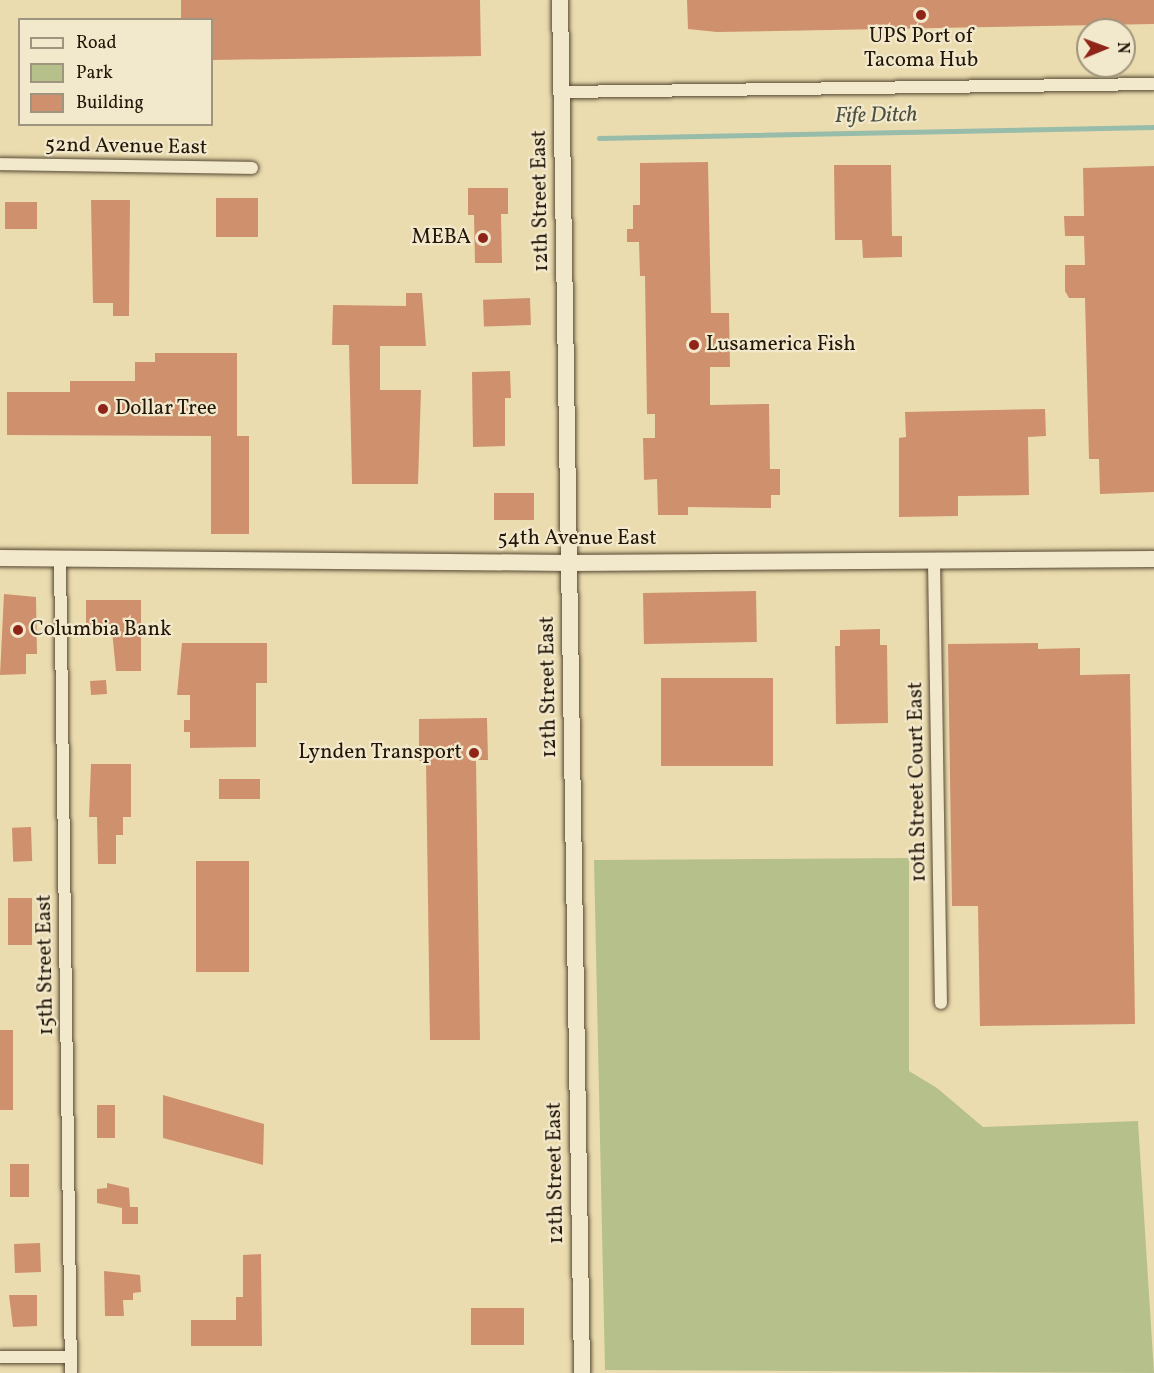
<!DOCTYPE html>
<style>
body{margin:0}
#map{position:relative;width:1154px;height:1373px;overflow:hidden;background:#ebdcaf;font-family:Vollkorn,serif}
div>[style]{position:absolute}
.green>*{inset:0;background:#b6c08b}
.stream>*{height:4.5px;margin:-2.25px;padding:0 2.25px;transform-origin:2.25px;border-radius:2.25px;background:#98bcaa}
.building>*{inset:0;background:#cf906d;transform-origin:0 0}
.roads{filter:drop-shadow(0 0 2px #554832) drop-shadow(0 0 2px #554832)}
.street>*{height:12px;margin:-6px;padding:0 6px;transform-origin:6px;border-radius:6px;background:#f2e8cb}
.secondary>*{height:16px;margin:-8px;padding:0 8px;transform-origin:8px;border-radius:8px;background:#f2e8cb}
.dots>*{width:16px;height:16px;translate:-50% -50%;box-sizing:border-box;border:3px solid #f2e8cb;border-radius:50%}
span{translate:-50% -50%;white-space:nowrap;text-align:center;line-height:1.15;-webkit-text-stroke:4.5px #f2e8cb;paint-order:stroke}
.poi-label{font-size:21px;color:#231609}
.right{translate:-100% -50%;text-align:right}
.left{translate:0 -50%;text-align:left}
.street-label{font-size:21px;color:#231609}
.water-label{font-size:22px;color:#4c5041;font-style:italic}
.legend{position:absolute;left:18px;top:18px;width:195px;height:108px;box-sizing:border-box;background:#f2e8cb;border:2px solid #9f947d;margin:0;padding:8px 10px;list-style:none;font-size:18px;color:#231609}
.legend li{display:flex;align-items:center;gap:12px;height:30px}
.legend b{width:30px;border:2px solid #9f947d}
.north{position:absolute;left:1076px;top:18px;width:60px;height:60px;box-sizing:border-box;background:#f2e8cb;border:2px solid #9f947d;border-radius:50%;rotate:89deg;font-size:16px;font-weight:700;line-height:24px;text-align:center;color:#231609}
.north::after{content:'';display:block;margin:auto;width:21px;height:27px;background:#8f2418;clip-path:polygon(50% 0,100% 100%,50% 72%,0 100%)}
</style>
<div id="map">
<div class="green">
<div style="clip-path:polygon(909px 858px,909px 1071px,937px 1088px,983px 1127px,1138px 1121px,1154px 1373px,605px 1370px,594px 860px)"></div>
</div>
<div class="stream">
<div style="left:599px;top:138px;width:555px;rotate:-1.14deg"></div>
</div>
<div class="building">
<div style="clip-path:polygon(181px 0,480px 0,481px 56px,212px 60px,212px 20px,181px 20px)"></div>
<div style="clip-path:polygon(687px 0,1154px 0,1154px 24px,717px 32px,688px 29px)"></div>
<div style="clip-path:polygon(708px 162px,711px 313px,729px 313px,730px 367px,710px 367px,710px 405px,769px 404px,770px 469px,780px 469px,780px 495px,771px 495px,771px 508px,688px 507px,688px 515px,658px 515px,657px 479px,644px 480px,643px 438px,655px 438px,655px 414px,647px 414px,645px 276px,640px 276px,639px 242px,627px 242px,627px 229px,633px 229px,633px 205px,640px 205px,640px 163px)"></div>
<div style="clip-path:polygon(834px 165px,891px 165px,892px 236px,902px 236px,902px 257px,863px 258px,862px 240px,835px 240px)"></div>
<div style="clip-path:polygon(1154px 166px,1154px 492px,1100px 494px,1099px 459px,1089px 459px,1085px 298px,1069px 298px,1065px 291px,1065px 265px,1085px 265px,1084px 236px,1065px 236px,1064px 216px,1084px 216px,1083px 168px)"></div>
<div style="clip-path:polygon(468px 188px,508px 188px,508px 214px,501px 214px,502px 263px,475px 263px,474px 215px,468px 215px)"></div>
<div style="left:216px;top:198px;width:42px;height:39px"></div>
<div style="clip-path:polygon(91px 200px,130px 200px,129px 316px,113px 316px,113px 303px,93px 303px)"></div>
<div style="left:5px;top:202px;width:32px;height:27px"></div>
<div style="clip-path:polygon(406px 293px,422px 293px,426px 346px,380px 346px,380px 390px,421px 390px,418px 484px,352px 484px,349px 345px,332px 345px,333px 305px,406px 306px)"></div>
<div style="left:530px;top:298px;width:27px;height:47px;rotate:88deg"></div>
<div style="clip-path:polygon(155px 353px,237px 353px,237px 436px,249px 436px,249px 534px,211px 534px,211px 436px,7px 435px,7px 392px,70px 392px,70px 381px,135px 381px,135px 362px,155px 362px)"></div>
<div style="clip-path:polygon(510px 371px,511px 398px,505px 398px,505px 446px,473px 447px,472px 372px)"></div>
<div style="clip-path:polygon(1045px 409px,1046px 436px,1028px 437px,1029px 495px,958px 496px,958px 516px,899px 517px,899px 438px,906px 437px,905px 412px)"></div>
<div style="left:494px;top:493px;width:40px;height:27px"></div>
<div style="left:756px;top:591px;width:51px;height:113px;rotate:89deg"></div>
<div style="clip-path:polygon(4px 594px,36px 597px,37px 654px,26px 654px,26px 674px,0 675px)"></div>
<div style="clip-path:polygon(86px 600px,141px 600px,141px 671px,116px 671px,112px 631px,86px 631px)"></div>
<div style="clip-path:polygon(880px 629px,880px 645px,887px 645px,888px 723px,836px 724px,835px 646px,840px 646px,840px 630px)"></div>
<div style="clip-path:polygon(182px 643px,267px 643px,267px 683px,256px 683px,256px 747px,190px 748px,190px 732px,184px 732px,184px 720px,190px 720px,190px 695px,177px 695px)"></div>
<div style="clip-path:polygon(1038px 643px,1038px 649px,1080px 648px,1080px 675px,1130px 674px,1135px 1024px,980px 1026px,978px 906px,952px 906px,948px 644px)"></div>
<div style="left:773px;top:678px;width:88px;height:112px;rotate:90deg"></div>
<div style="left:106px;top:680px;width:14px;height:16px;rotate:86deg"></div>
<div style="clip-path:polygon(487px 718px,488px 760px,476px 760px,480px 1040px,430px 1040px,426px 761px,419px 761px,419px 719px)"></div>
<div style="clip-path:polygon(91px 764px,131px 764px,131px 817px,123px 817px,123px 835px,116px 835px,116px 864px,98px 864px,97px 817px,89px 817px)"></div>
<div style="left:219px;top:779px;width:41px;height:20px"></div>
<div style="left:31px;top:827px;width:34px;height:19px;rotate:88deg"></div>
<div style="left:196px;top:861px;width:53px;height:111px"></div>
<div style="left:32px;top:898px;width:47px;height:24px;rotate:90deg"></div>
<div style="left:0;top:1030px;width:13px;height:80px"></div>
<div style="clip-path:polygon(163px 1095px,264px 1124px,263px 1165px,163px 1138px)"></div>
<div style="left:97px;top:1105px;width:18px;height:33px"></div>
<div style="left:29px;top:1164px;width:33px;height:19px;rotate:90deg"></div>
<div style="clip-path:polygon(107px 1183px,129px 1188px,130px 1207px,138px 1207px,138px 1224px,122px 1224px,122px 1208px,97px 1203px,97px 1189px,107px 1188px)"></div>
<div style="left:40px;top:1243px;width:29px;height:26px;rotate:88deg"></div>
<div style="clip-path:polygon(261px 1254px,262px 1346px,191px 1346px,191px 1320px,236px 1320px,236px 1297px,243px 1297px,243px 1255px)"></div>
<div style="clip-path:polygon(104px 1271px,140px 1275px,141px 1292px,133px 1293px,133px 1300px,123px 1300px,124px 1316px,105px 1316px)"></div>
<div style="clip-path:polygon(9px 1295px,37px 1295px,37px 1326px,13px 1327px)"></div>
<div style="left:471px;top:1308px;width:53px;height:37px"></div>
</div>
<div class="roads">
<div class="street">
<div style="left:561px;top:92px;width:593px;rotate:-0.77deg"></div>
<div style="left:0;top:164px;width:252px;rotate:0.9deg"></div>
<div style="left:60px;top:557px;width:816px;rotate:89.23deg"></div>
<div style="left:934px;top:561px;width:442px;rotate:89.1deg"></div>
<div style="left:0;top:1357px;width:70px"></div>
</div>
<div class="secondary">
<div style="left:560px;top:0;width:1373px;rotate:89.08deg"></div>
<div style="left:0;top:558px;width:569px;rotate:0.5deg"></div>
<div style="left:569px;top:563px;width:585px;rotate:-0.39deg"></div>
</div>
</div>
<div class="dots">
<div style="left:921px;top:15px;background:#8f2418"></div>
<div style="left:483px;top:238px;background:#8f2418"></div>
<div style="left:694px;top:345px;background:#8f2418"></div>
<div style="left:103px;top:409px;background:#8f2418"></div>
<div style="left:18px;top:630px;background:#8f2418"></div>
<div style="left:474px;top:753px;background:#8f2418"></div>
</div>
<div class="poi-label">
<span style="left:921px;top:49px">UPS Port of<br>Tacoma Hub</span>
<span class="right" style="left:471px;top:238px">MEBA</span>
<span class="left" style="left:706px;top:345px">Lusamerica Fish</span>
<span class="left" style="left:115px;top:409px">Dollar Tree</span>
<span class="left" style="left:30px;top:630px">Columbia Bank</span>
<span class="right" style="left:462px;top:753px">Lynden Transport</span>
</div>
<div class="street-label">
<span style="left:126px;top:147px;rotate:1deg">52nd Avenue East</span>
<span style="left:541px;top:201px;rotate:-91deg">12th Street East</span>
<span style="left:577px;top:539px">54th Avenue East</span>
<span style="left:549px;top:687px;rotate:-91deg">12th Street East</span>
<span style="left:918px;top:782px;rotate:-91deg">10th Street Court East</span>
<span style="left:46px;top:965px;rotate:-91deg">15th Street East</span>
<span style="left:556px;top:1173px;rotate:-91deg">12th Street East</span>
</div>
<div class="water-label">
<span style="left:876px;top:116px;rotate:-1deg">Fife Ditch</span>
</div>
<ul class="legend">
<li><b style="height:8px;background:#f2e8cb"></b>Road</li>
<li><b style="height:16px;background:#b6c08b"></b>Park</li>
<li><b style="height:16px;background:#cf906d"></b>Building</li>
</ul>
<div class="north">N</div>
</div>
